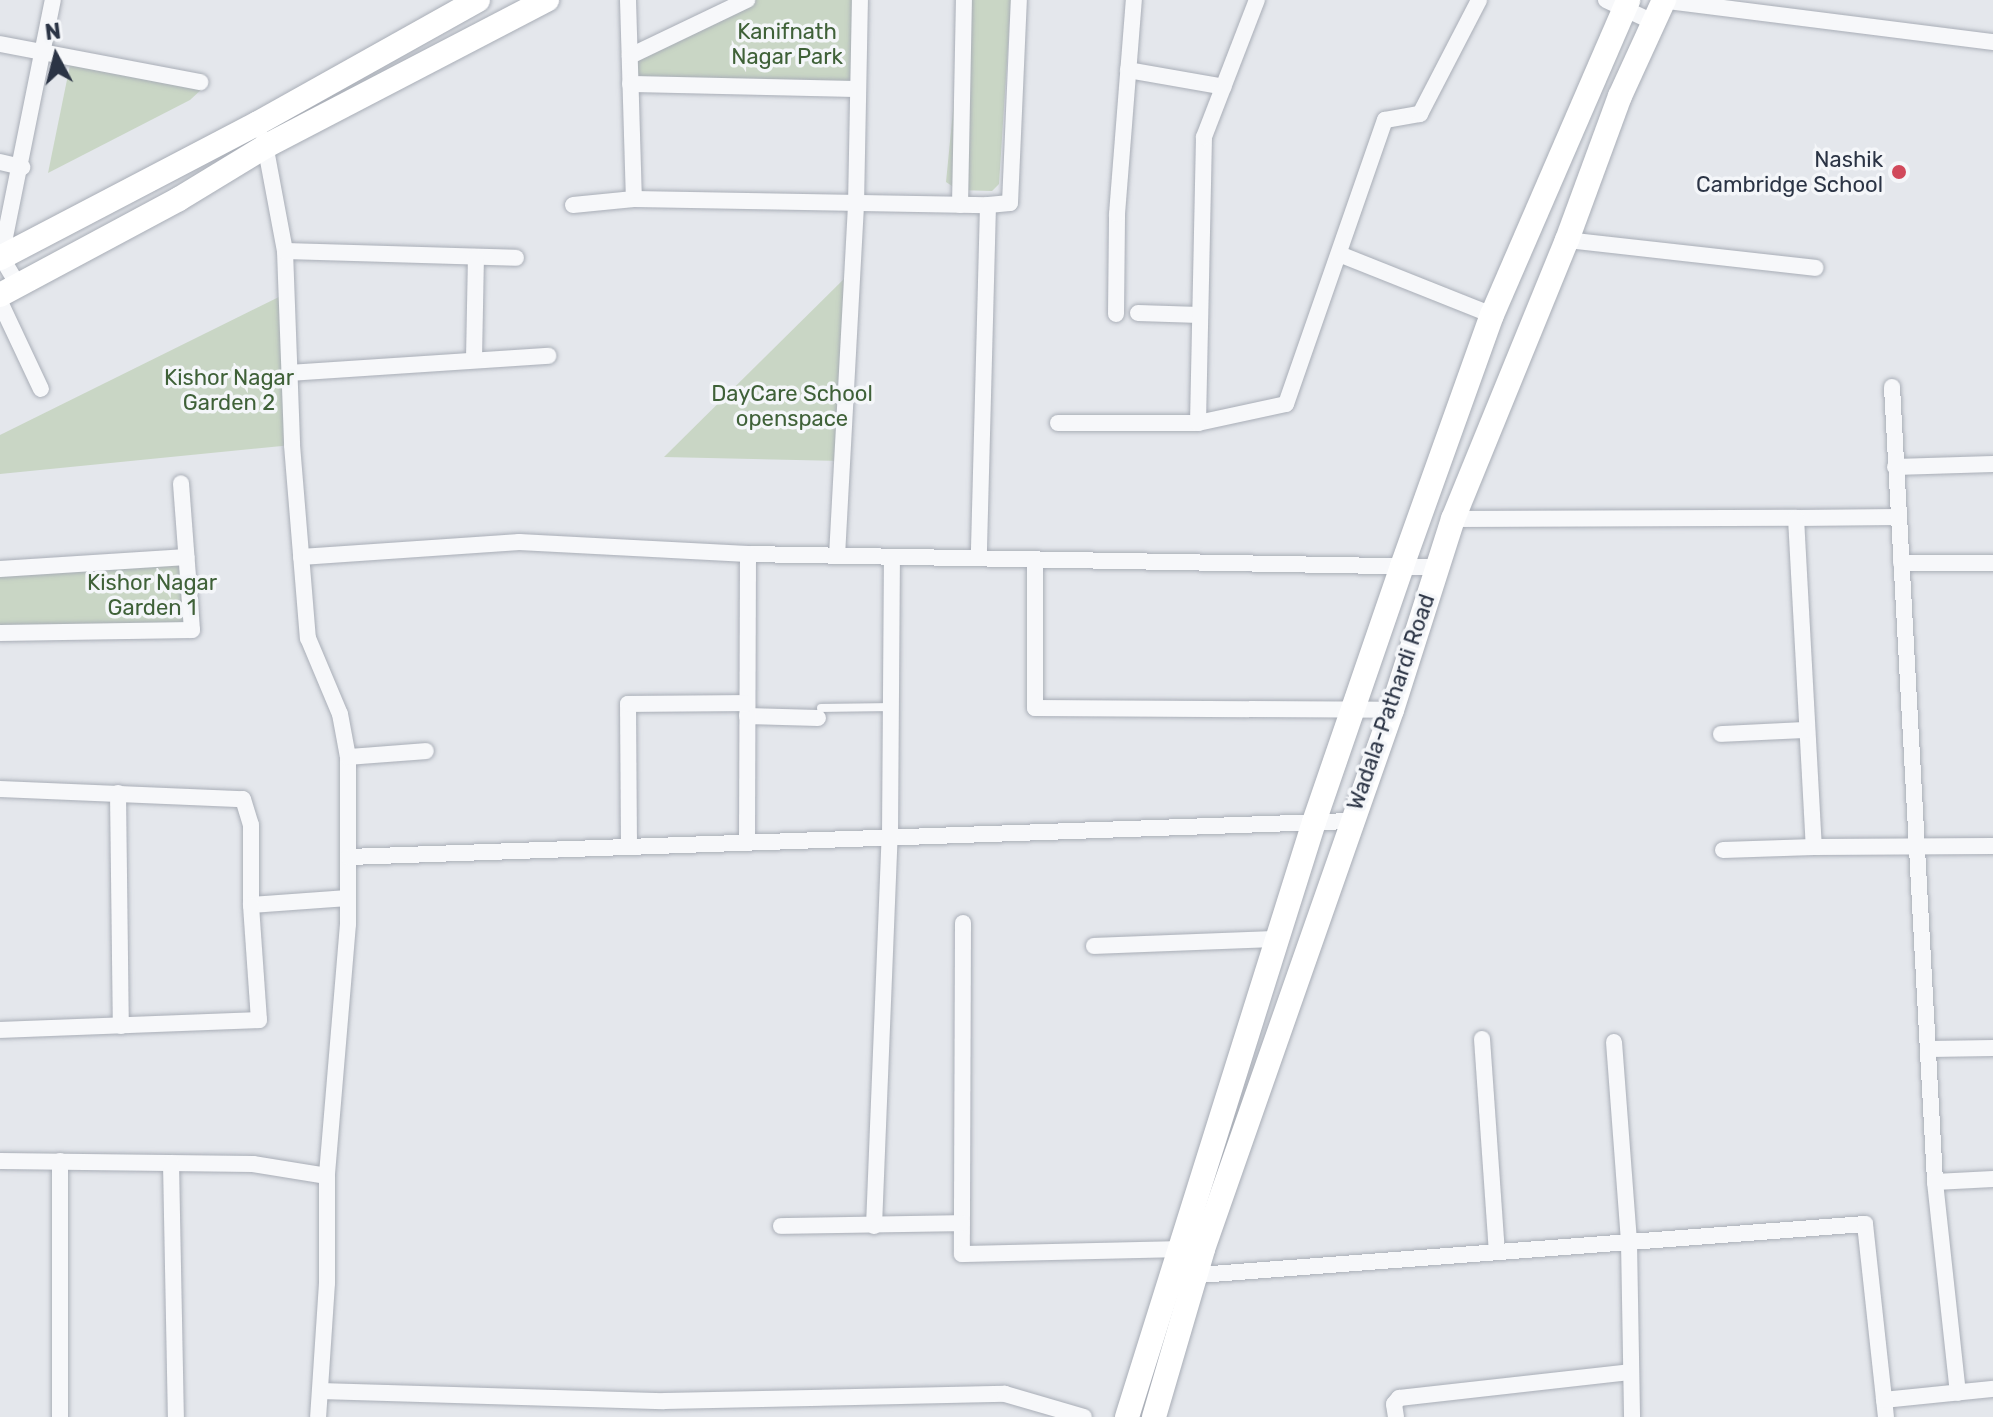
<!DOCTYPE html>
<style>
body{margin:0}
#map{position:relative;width:1993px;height:1417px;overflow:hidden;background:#e4e7ec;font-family:Rubik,sans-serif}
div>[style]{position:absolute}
.green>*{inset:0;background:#c9d6c5}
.roads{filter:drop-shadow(0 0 2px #a9aeb7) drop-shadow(0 0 2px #a9aeb7)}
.lane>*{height:8px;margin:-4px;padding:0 4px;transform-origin:4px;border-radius:4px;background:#f7f8fa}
.street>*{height:16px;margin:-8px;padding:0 8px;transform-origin:8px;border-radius:8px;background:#f7f8fa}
.secondary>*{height:24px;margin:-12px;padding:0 12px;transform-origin:12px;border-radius:12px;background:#fff}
.dots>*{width:22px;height:22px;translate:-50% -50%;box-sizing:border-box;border:4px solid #f4f6f9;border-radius:50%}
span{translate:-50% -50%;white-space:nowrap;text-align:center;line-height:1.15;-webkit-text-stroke:7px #f4f6f9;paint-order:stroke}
.park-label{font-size:22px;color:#3f6138}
.poi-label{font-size:22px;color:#2b3445}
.right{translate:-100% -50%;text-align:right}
.street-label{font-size:22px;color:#2b3445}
.north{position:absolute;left:16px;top:16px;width:80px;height:80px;-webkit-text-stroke:6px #f4f6f9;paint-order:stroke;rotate:353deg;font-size:22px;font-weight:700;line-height:32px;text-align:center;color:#2b3445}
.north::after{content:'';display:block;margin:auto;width:28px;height:36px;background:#2b3445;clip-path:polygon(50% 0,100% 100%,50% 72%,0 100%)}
</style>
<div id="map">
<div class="green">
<div style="clip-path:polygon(747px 0,860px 0,858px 89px,630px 84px,630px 56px)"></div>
<div style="clip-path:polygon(959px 0,1011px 0,999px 184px,992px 191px,958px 190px,946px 182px,958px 60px)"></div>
<div style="clip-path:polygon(70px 65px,203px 88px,190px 100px,48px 173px)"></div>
<div style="clip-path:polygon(852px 271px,842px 461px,664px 457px)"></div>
<div style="clip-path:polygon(287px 293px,292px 445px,0 474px,0 435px)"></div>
<div style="clip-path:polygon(187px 557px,192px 630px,0 631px,0 569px)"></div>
</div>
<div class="roads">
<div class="lane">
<div style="left:821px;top:708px;width:69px;rotate:-0.8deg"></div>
</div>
<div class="street">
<div style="left:628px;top:0;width:199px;rotate:88.3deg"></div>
<div style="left:1606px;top:0;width:52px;rotate:25.1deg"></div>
<div style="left:1660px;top:0;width:336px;rotate:7.2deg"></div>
<div style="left:0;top:44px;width:204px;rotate:10.8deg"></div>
<div style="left:630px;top:56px;width:130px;rotate:-25.6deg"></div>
<div style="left:1128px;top:70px;width:97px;rotate:10deg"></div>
<div style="left:630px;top:84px;width:228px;rotate:1.3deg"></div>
<div style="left:264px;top:139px;width:114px;rotate:79.4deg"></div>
<div style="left:285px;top:251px;width:194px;rotate:87.9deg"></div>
<div style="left:292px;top:445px;width:194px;rotate:85.3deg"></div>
<div style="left:308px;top:638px;width:82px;rotate:67.2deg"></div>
<div style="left:340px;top:714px;width:44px;rotate:79.5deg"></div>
<div style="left:348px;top:757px;width:167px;rotate:90deg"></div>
<div style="left:348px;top:924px;width:253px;rotate:94.8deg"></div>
<div style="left:0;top:162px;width:23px;rotate:13deg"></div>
<div style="left:573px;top:205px;width:61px;rotate:-5.6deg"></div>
<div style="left:634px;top:199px;width:354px;rotate:1deg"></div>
<div style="left:988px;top:205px;width:353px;rotate:91.5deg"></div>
<div style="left:960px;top:205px;width:205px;rotate:-88.9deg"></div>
<div style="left:988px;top:205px;width:22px;rotate:-5deg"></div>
<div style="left:1010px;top:203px;width:203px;rotate:-87.5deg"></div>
<div style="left:1567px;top:240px;width:250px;rotate:6.4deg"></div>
<div style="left:285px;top:251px;width:231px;rotate:1.7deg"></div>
<div style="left:1339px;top:254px;width:165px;rotate:21.7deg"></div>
<div style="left:18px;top:285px;width:33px;rotate:-121deg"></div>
<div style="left:1px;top:257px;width:262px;rotate:-78.6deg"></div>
<div style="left:0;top:302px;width:96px;rotate:64.8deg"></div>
<div style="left:1138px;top:313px;width:62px;rotate:1.8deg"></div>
<div style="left:1116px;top:314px;width:100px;rotate:-89.4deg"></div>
<div style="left:1117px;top:214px;width:215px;rotate:-85.5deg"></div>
<div style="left:474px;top:359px;width:102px;rotate:-88.9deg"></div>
<div style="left:289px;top:373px;width:260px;rotate:-3.8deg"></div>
<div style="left:1892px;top:387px;width:796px;rotate:86.9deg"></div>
<div style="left:1935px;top:1182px;width:58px;rotate:-3deg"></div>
<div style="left:1058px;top:423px;width:140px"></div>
<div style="left:1198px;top:423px;width:90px;rotate:-12.2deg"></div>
<div style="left:1286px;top:404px;width:301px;rotate:-70.8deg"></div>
<div style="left:1385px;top:120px;width:36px;rotate:-10deg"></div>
<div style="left:1420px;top:114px;width:128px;rotate:-62.6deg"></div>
<div style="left:1198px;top:423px;width:286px;rotate:-88.8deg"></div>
<div style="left:1204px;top:137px;width:147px;rotate:-68.9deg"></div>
<div style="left:1895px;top:467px;width:98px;rotate:-1.8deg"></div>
<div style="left:1796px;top:518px;width:102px;rotate:-0.6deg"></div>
<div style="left:1453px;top:519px;width:343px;rotate:-0.2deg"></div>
<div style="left:1796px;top:518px;width:329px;rotate:86.9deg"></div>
<div style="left:1814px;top:847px;width:179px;rotate:-0.3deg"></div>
<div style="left:837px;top:556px;width:352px;rotate:-86.9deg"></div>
<div style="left:856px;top:205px;width:205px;rotate:-88.9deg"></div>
<div style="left:301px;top:557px;width:219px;rotate:-3.9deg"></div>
<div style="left:519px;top:542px;width:229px;rotate:3deg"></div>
<div style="left:748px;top:554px;width:688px;rotate:1.08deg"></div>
<div style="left:1035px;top:560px;width:148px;rotate:90deg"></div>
<div style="left:1035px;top:708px;width:357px;rotate:0.3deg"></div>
<div style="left:1901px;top:563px;width:92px"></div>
<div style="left:0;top:569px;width:187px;rotate:-3.7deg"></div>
<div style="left:0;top:633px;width:192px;rotate:-0.9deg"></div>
<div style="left:192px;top:630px;width:147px;rotate:-94.3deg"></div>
<div style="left:747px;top:716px;width:71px;rotate:1.6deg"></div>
<div style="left:1721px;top:734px;width:86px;rotate:-2.7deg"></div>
<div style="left:348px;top:757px;width:78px;rotate:-4.4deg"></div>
<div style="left:0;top:789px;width:243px;rotate:2.4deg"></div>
<div style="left:243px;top:799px;width:27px;rotate:73deg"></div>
<div style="left:251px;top:825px;width:80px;rotate:90deg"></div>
<div style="left:251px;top:905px;width:97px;rotate:-4.1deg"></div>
<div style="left:118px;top:793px;width:233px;rotate:89.3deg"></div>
<div style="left:747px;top:842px;width:288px;rotate:-89.8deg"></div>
<div style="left:629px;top:846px;width:142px;rotate:-90.4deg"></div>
<div style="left:628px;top:704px;width:119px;rotate:-0.5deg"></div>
<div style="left:1723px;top:850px;width:91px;rotate:-1.9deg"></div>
<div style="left:349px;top:857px;width:1003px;rotate:-2.06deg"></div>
<div style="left:963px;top:923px;width:331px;rotate:90.2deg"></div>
<div style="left:962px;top:1254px;width:224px;rotate:-1.3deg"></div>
<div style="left:1094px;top:946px;width:185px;rotate:-2.2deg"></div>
<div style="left:0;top:1030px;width:259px;rotate:-2.2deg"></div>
<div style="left:259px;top:1020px;width:115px;rotate:-94deg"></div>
<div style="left:1482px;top:1039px;width:213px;rotate:86deg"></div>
<div style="left:1614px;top:1042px;width:201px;rotate:85.7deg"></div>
<div style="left:1629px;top:1242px;width:175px;rotate:89deg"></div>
<div style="left:1930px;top:1049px;width:63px;rotate:-0.9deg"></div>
<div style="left:0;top:1161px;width:253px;rotate:0.7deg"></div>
<div style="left:253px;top:1164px;width:75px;rotate:9.2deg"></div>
<div style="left:327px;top:1176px;width:107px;rotate:90deg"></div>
<div style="left:327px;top:1283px;width:134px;rotate:93.8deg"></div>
<div style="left:60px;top:1161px;width:256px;rotate:90deg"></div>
<div style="left:171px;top:1163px;width:254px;rotate:88.9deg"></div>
<div style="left:1935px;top:1182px;width:212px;rotate:83.8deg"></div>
<div style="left:781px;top:1226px;width:181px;rotate:-0.9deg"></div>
<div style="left:874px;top:1226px;width:390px;rotate:-87.7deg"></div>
<div style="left:890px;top:836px;width:279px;rotate:-89.6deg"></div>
<div style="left:1186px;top:1276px;width:681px;rotate:-4.38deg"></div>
<div style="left:1865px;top:1224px;width:194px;rotate:83.8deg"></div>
<div style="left:320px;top:1391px;width:344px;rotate:1.7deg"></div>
<div style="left:664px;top:1401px;width:341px;rotate:-1.2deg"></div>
<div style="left:1005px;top:1394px;width:82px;rotate:16.2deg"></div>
<div style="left:1884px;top:1400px;width:110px;rotate:-5.8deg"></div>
<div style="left:1396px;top:1417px;width:13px;rotate:-99deg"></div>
<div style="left:1394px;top:1404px;width:8px;rotate:-50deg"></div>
<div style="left:1399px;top:1398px;width:232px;rotate:-6.4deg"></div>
</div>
<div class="secondary">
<div style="left:0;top:258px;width:291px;rotate:-27.6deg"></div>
<div style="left:258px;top:123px;width:252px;rotate:-29.2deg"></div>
<div style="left:0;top:295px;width:203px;rotate:-28.2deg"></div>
<div style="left:179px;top:199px;width:102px;rotate:-31.3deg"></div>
<div style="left:266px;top:146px;width:317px;rotate:-27.5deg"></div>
<div style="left:1127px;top:1417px;width:624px;rotate:-72.55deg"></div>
<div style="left:1314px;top:822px;width:271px;rotate:-71deg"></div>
<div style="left:1402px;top:566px;width:267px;rotate:-70.3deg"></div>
<div style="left:1492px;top:315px;width:343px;rotate:-66.6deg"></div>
<div style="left:1154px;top:1417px;width:175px;rotate:-73.7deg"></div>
<div style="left:1203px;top:1249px;width:571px;rotate:-70.68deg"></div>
<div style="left:1392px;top:710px;width:201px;rotate:-72.3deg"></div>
<div style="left:1453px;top:519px;width:301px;rotate:-67.8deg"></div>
<div style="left:1567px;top:240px;width:153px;rotate:-69.8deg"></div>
<div style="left:1620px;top:96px;width:106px;rotate:-65.4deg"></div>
</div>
</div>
<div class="dots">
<div style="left:1899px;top:172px;background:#d1495b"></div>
</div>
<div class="park-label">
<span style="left:787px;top:44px">Kanifnath<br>Nagar Park</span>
<span style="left:229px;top:390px">Kishor Nagar<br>Garden 2</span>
<span style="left:792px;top:406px">DayCare School<br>openspace</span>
<span style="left:152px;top:595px">Kishor Nagar<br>Garden 1</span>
</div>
<div class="poi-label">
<span class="right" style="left:1883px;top:172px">Nashik<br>Cambridge School</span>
</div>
<div class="street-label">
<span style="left:1391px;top:702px;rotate:-71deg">Wadala-Pathardi Road</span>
</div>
<div class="north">N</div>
</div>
